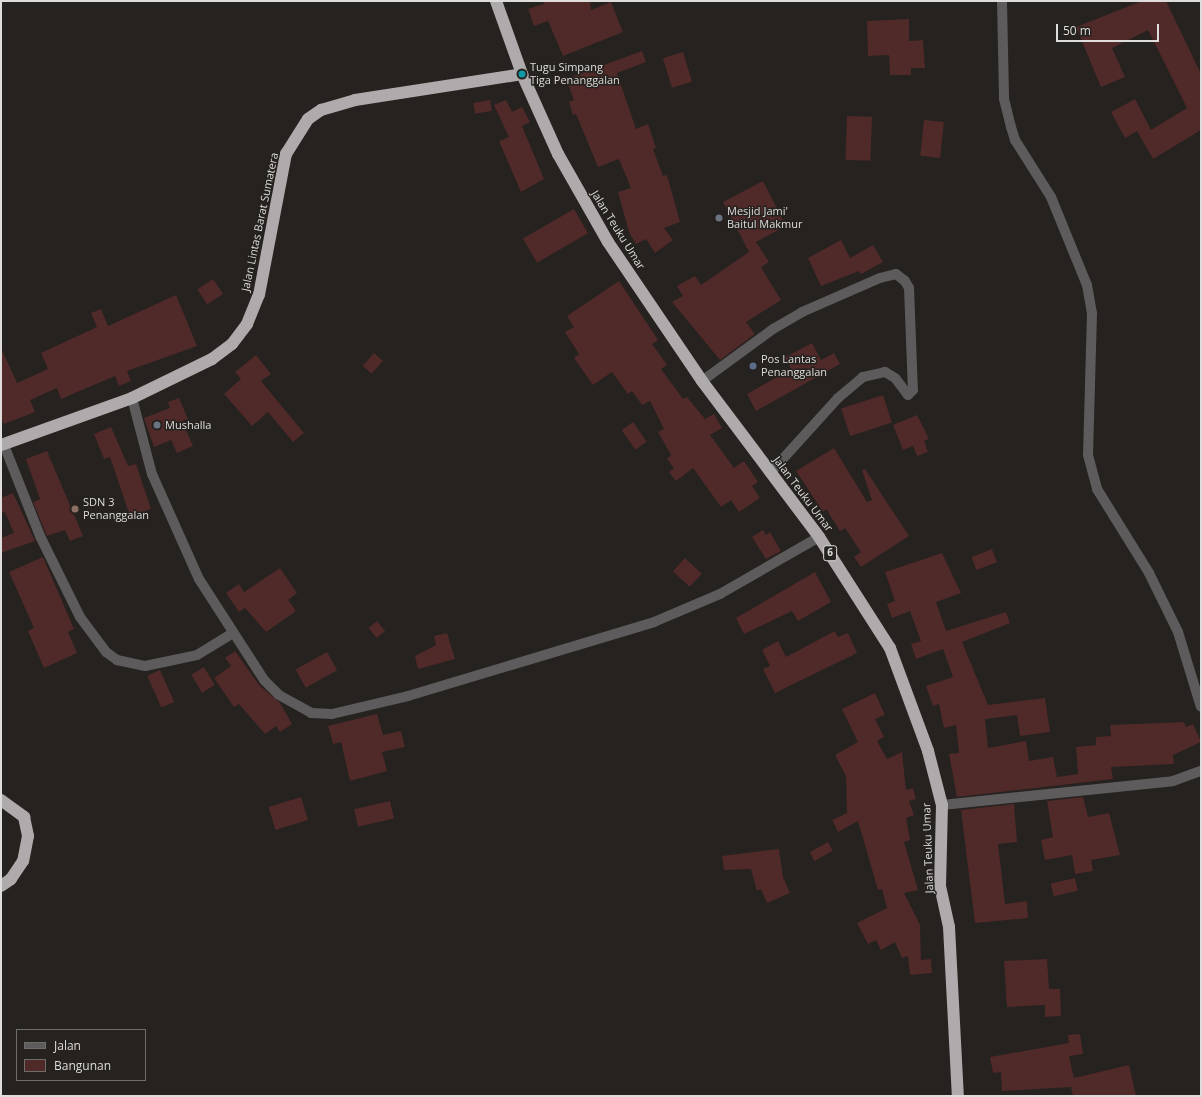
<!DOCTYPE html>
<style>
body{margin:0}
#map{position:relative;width:1202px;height:1097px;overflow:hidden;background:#25221f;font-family:"Open Sans",sans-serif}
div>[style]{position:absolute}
.building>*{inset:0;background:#502929;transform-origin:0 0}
.minor>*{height:10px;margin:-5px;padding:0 5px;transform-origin:5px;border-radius:5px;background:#5d5b5b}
.highway>*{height:12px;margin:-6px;padding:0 6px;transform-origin:6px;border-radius:6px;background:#afaaab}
.dots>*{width:11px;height:11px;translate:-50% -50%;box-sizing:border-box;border:2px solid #25221f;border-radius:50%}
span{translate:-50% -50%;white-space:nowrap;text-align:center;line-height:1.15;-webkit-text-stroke:3px #25221f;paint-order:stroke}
.shield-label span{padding:1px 3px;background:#25221f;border:1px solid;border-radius:3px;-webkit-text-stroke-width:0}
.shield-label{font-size:10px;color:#dfdddb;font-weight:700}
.poi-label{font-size:11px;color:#dfdddb}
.left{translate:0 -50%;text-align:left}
.street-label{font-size:11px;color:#dfdddb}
.frame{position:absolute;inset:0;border:2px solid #dfdddb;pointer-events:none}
.legend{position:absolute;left:16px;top:1029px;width:130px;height:52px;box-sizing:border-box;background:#25221f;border:1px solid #6f6d6a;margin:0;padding:5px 7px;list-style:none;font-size:12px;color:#dfdddb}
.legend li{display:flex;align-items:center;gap:8px;height:20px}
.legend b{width:20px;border:1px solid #6f6d6a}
.scale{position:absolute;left:1056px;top:24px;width:103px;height:18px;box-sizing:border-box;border:2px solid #dfdddb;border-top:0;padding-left:5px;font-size:12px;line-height:14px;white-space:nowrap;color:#dfdddb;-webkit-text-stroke:3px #25221f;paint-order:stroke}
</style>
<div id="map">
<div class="building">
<div style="clip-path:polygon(543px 1px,590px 1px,591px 10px,611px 2px,623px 32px,563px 56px,548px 21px,534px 26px,528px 9px,544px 4px)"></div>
<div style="clip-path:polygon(1142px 1px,1166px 1px,1201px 74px,1201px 130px,1153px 159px,1137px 131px,1125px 138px,1111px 112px,1135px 99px,1151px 130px,1187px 108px,1148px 30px,1112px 48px,1125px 77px,1101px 87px,1076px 27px)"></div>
<div style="clip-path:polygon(909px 19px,909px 41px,923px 40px,925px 68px,911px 68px,911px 75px,890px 75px,889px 55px,868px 56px,867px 21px)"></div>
<div style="clip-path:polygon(642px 51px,646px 62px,617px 73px,636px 129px,648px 124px,656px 148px,653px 149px,663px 176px,667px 175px,680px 222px,664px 228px,673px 240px,655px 253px,646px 239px,636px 244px,629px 232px,618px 192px,631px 188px,619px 159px,598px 167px,576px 114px,573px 115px,569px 102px,574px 100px,566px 79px)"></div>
<div style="left:683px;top:52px;width:31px;height:21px;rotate:73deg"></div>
<div style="left:490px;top:100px;width:11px;height:17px;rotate:80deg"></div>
<div style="clip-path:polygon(506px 100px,512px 112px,522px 107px,530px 122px,522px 126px,544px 179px,521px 192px,499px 141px,509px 137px,494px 105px)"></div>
<div style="left:847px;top:116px;width:25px;height:44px;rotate:2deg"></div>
<div style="left:924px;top:120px;width:20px;height:36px;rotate:6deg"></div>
<div style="clip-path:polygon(763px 181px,786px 226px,756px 242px,769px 262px,761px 267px,781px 300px,746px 322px,755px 334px,720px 360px,672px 302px,683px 296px,677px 286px,695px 276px,701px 285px,749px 252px,723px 202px)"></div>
<div style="left:574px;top:209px;width:28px;height:59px;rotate:60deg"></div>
<div style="clip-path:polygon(841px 240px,850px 258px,873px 245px,883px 262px,861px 274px,859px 271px,821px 286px,808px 258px)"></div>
<div style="left:213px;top:279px;width:18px;height:19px;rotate:56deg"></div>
<div style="clip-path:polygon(619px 281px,658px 340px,652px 344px,667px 365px,661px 369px,683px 399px,687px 397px,705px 419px,714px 414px,722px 428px,710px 435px,734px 468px,744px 461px,758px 482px,752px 486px,760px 498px,739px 512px,731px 500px,721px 507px,693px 468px,676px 481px,669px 472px,674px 468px,667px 459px,671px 455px,658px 432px,664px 429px,650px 401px,642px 405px,632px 391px,628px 394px,612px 372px,593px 385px,574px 358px,579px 354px,565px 332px,574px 327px,567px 316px)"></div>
<div style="clip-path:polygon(176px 295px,197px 346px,127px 371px,131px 381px,119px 386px,115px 376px,61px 399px,57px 388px,30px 400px,35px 412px,4px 424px,1px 417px,1px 348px,17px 383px,48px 369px,41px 353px,97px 327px,91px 313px,101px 309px,108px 326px)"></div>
<div style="clip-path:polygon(812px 343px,821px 360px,834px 353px,840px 364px,756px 411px,747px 394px,791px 369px,785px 357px)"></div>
<div style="left:374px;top:353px;width:12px;height:17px;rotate:42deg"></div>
<div style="clip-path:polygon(256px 355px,271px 374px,261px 381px,304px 433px,293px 442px,268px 412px,252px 426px,224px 394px,241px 379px,235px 372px)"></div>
<div style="left:883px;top:395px;width:29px;height:44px;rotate:72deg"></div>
<div style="clip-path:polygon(179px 398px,188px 419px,182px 421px,193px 446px,177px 453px,171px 440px,154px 447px,144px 418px,170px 408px,168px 402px)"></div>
<div style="clip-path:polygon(917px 415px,929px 439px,924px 441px,928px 452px,917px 456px,913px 446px,903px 450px,893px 425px)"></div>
<div style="left:633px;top:422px;width:24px;height:14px;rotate:55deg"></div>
<div style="clip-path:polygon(111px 427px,128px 466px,136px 464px,151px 509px,130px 516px,110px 457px,104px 459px,94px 434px)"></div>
<div style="clip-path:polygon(834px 448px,867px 502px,872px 500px,862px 470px,865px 469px,909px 536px,861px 567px,854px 557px,861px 552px,845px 528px,840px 531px,826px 509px,823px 512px,796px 471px)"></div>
<div style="clip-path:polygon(47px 451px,83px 536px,70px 541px,65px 530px,47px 536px,33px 502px,40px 499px,26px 459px)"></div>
<div style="clip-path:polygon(13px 493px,35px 541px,1px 553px,1px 538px,14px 533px,5px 512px,1px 513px,1px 498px)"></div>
<div style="clip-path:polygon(763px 530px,766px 535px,770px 532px,781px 551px,766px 559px,752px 537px)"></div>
<div style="left:992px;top:549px;width:14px;height:22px;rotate:69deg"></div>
<div style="clip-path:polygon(942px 553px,961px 593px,936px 602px,946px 631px,1006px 612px,1010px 623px,962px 642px,988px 705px,1045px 698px,1050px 732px,1020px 736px,1017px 715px,985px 719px,988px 748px,1026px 741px,1029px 761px,1053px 757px,1057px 777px,1078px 774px,1076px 747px,1096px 745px,1096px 737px,1111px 736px,1110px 725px,1184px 722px,1186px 727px,1193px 724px,1201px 742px,1173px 755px,1174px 764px,1111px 767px,1113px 779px,957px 797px,949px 754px,959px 753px,956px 725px,944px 728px,939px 704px,933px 706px,926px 686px,953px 677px,943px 649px,916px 659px,911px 644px,921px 641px,910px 611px,892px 618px,887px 604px,895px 601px,885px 572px)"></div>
<div style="clip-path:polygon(43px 557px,74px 629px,68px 632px,77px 653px,44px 668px,28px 631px,34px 628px,9px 572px)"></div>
<div style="left:685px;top:558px;width:23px;height:18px;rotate:43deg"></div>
<div style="clip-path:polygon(280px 568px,297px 593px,288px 600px,296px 611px,266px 632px,245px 608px,239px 612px,226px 593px,239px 584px,244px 592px)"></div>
<div style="clip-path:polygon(815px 572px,831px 602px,798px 621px,792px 611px,744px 634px,736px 618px)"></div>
<div style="left:377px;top:621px;width:13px;height:11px;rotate:51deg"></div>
<div style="clip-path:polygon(835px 631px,838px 637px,848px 633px,857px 653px,775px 693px,763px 669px,770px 666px,762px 650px,778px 641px,786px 657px)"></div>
<div style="clip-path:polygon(447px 633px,455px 659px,418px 669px,415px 656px,436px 645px,434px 636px)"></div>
<div style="clip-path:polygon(235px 651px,259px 685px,280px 703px,292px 724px,280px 732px,276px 726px,265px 734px,239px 704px,234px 707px,214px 678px,231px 666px,225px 658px)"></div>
<div style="left:327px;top:652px;width:21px;height:36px;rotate:61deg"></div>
<div style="left:204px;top:667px;width:21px;height:15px;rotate:59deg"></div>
<div style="left:160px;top:670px;width:35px;height:14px;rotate:66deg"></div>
<div style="clip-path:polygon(875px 693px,885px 715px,875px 719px,884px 737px,877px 741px,887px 759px,902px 752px,906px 790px,913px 788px,916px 799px,909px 801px,914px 815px,906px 818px,910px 840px,904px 842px,918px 890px,904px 893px,920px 925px,921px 960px,931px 959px,932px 973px,910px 975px,908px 956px,902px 958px,895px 942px,881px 950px,876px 940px,868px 944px,857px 923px,887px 908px,882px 889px,878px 890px,858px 821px,838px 832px,832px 820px,847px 813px,846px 776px,835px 755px,858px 742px,842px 709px)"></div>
<div style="clip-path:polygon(377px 714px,383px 735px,401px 731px,405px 747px,382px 752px,387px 771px,350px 781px,341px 742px,333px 744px,328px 726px)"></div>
<div style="left:301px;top:797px;width:24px;height:34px;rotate:73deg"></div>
<div style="clip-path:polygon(1083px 797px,1088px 817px,1109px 813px,1120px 855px,1091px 860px,1093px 871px,1075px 874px,1072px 855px,1045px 860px,1041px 840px,1053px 837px,1047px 801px)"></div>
<div style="left:390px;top:801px;width:18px;height:37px;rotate:77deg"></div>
<div style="clip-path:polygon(1014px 804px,1017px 842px,998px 844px,1005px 904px,1027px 901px,1028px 918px,975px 923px,961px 810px)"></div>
<div style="left:828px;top:842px;width:10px;height:21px;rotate:61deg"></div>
<div style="clip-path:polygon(779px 849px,783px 877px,790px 893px,767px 903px,761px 889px,757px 891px,751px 869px,724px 870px,722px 856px)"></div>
<div style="left:1075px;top:878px;width:13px;height:25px;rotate:77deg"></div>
<div style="clip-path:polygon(1047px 959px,1049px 989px,1060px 989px,1061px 1016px,1045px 1017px,1045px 1005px,1007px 1007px,1004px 961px)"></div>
<div style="clip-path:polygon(1080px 1034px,1083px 1054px,1069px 1056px,1074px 1078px,1129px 1065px,1136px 1096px,1073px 1096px,1071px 1087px,1002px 1091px,1001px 1072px,993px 1073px,990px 1057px,1069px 1043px,1068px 1035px)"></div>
</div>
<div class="minor">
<div style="left:1002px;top:1px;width:98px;rotate:88.8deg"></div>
<div style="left:1004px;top:99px;width:29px;rotate:76deg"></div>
<div style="left:1011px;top:127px;width:14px;rotate:73deg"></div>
<div style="left:1015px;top:140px;width:67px;rotate:57.7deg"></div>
<div style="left:1051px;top:197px;width:95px;rotate:67.8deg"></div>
<div style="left:1087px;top:285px;width:28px;rotate:80deg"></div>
<div style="left:1092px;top:313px;width:142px;rotate:91.6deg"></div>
<div style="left:1088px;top:455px;width:35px;rotate:75deg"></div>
<div style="left:1097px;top:489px;width:99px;rotate:58.2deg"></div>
<div style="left:1149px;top:573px;width:66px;rotate:63.8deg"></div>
<div style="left:1178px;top:632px;width:78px;rotate:73deg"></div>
<div style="left:702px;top:381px;width:88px;rotate:-36.2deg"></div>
<div style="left:773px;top:329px;width:34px;rotate:-30deg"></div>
<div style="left:802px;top:312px;width:85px;rotate:-23.6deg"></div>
<div style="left:880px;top:278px;width:16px;rotate:-14deg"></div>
<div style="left:896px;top:274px;width:11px;rotate:38deg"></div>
<div style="left:905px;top:281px;width:8px;rotate:60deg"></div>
<div style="left:909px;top:288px;width:102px;rotate:87.8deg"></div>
<div style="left:913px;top:390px;width:7px;rotate:135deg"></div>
<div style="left:908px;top:395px;width:21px;rotate:-127deg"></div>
<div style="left:895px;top:378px;width:12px;rotate:-149deg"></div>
<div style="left:885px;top:372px;width:23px;rotate:167deg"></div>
<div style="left:863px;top:377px;width:33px;rotate:140deg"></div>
<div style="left:838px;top:398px;width:101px;rotate:132.2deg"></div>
<div style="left:132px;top:398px;width:79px;rotate:75.3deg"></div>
<div style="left:152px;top:474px;width:115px;rotate:65.9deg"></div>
<div style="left:199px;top:579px;width:120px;rotate:57.2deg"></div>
<div style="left:264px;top:680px;width:21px;rotate:45deg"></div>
<div style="left:279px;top:695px;width:37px;rotate:29deg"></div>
<div style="left:311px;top:713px;width:21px;rotate:3deg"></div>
<div style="left:332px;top:714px;width:78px;rotate:-13.3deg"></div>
<div style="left:408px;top:696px;width:257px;rotate:-16.7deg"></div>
<div style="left:654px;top:622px;width:72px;rotate:-23deg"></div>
<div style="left:720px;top:594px;width:114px;rotate:-29.9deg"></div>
<div style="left:4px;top:445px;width:98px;rotate:68.4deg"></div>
<div style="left:40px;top:536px;width:90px;rotate:63.7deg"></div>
<div style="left:80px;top:617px;width:44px;rotate:53.4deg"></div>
<div style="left:106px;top:652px;width:14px;rotate:36deg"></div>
<div style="left:117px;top:660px;width:29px;rotate:12deg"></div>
<div style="left:145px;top:666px;width:53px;rotate:-11.9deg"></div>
<div style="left:197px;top:655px;width:42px;rotate:-31.4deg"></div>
<div style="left:942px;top:805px;width:232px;rotate:-5.9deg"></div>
<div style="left:1173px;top:781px;width:30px;rotate:-20deg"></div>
</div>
<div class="highway">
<div style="left:496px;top:1px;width:77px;rotate:70.4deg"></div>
<div style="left:522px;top:74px;width:88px;rotate:65.8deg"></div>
<div style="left:558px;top:154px;width:101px;rotate:60.4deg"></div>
<div style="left:608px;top:242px;width:168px;rotate:55.9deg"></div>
<div style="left:702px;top:381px;width:195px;rotate:53.1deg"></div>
<div style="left:819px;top:537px;width:132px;rotate:57.4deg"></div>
<div style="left:890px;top:648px;width:110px;rotate:69.7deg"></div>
<div style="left:928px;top:751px;width:56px;rotate:75.5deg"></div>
<div style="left:942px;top:805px;width:81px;rotate:91.4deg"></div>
<div style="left:940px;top:886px;width:42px;rotate:77.6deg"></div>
<div style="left:949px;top:927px;width:169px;rotate:87deg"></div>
<div style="left:1px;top:445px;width:139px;rotate:-19.7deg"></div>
<div style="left:132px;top:398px;width:89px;rotate:-26deg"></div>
<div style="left:212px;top:359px;width:25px;rotate:-37deg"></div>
<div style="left:232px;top:344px;width:25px;rotate:-53deg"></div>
<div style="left:247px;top:324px;width:31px;rotate:-68deg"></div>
<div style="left:259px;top:295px;width:144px;rotate:-79.2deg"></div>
<div style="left:286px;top:154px;width:41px;rotate:-57.8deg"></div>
<div style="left:308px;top:119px;width:16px;rotate:-35deg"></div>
<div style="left:321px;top:110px;width:35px;rotate:-16deg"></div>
<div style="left:355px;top:100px;width:169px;rotate:-8.8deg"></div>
<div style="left:1px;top:800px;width:29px;rotate:36deg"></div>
<div style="left:24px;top:817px;width:19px;rotate:78deg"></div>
<div style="left:28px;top:836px;width:25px;rotate:101deg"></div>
<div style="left:23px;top:861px;width:22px;rotate:124deg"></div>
<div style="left:11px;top:879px;width:12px;rotate:145deg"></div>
</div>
<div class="dots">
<div style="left:522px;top:74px;background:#0f9aa8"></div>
<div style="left:719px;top:218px;background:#6b7280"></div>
<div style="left:753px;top:366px;background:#5c6f8a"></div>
<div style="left:157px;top:425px;background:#6b7280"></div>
<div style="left:75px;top:509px;background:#8d6e63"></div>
</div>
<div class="shield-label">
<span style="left:830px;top:553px">6</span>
</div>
<div class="poi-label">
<span class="left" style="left:530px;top:74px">Tugu Simpang<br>Tiga Penanggalan</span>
<span class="left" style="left:727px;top:218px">Mesjid Jami'<br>Baitul Makmur</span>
<span class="left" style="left:761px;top:366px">Pos Lantas<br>Penanggalan</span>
<span class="left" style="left:165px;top:425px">Mushalla</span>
<span class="left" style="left:83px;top:509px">SDN 3<br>Penanggalan</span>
</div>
<div class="street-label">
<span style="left:260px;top:222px;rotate:-78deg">Jalan Lintas Barat Sumatera</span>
<span style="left:618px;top:230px;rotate:58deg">Jalan Teuku Umar</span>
<span style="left:803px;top:494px;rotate:53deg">Jalan Teuku Umar</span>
<span style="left:928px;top:848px;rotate:-92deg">Jalan Teuku Umar</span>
</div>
<div class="frame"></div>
<ul class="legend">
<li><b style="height:5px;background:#5d5b5b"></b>Jalan</li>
<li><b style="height:11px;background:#502929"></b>Bangunan</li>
</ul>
<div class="scale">50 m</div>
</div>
